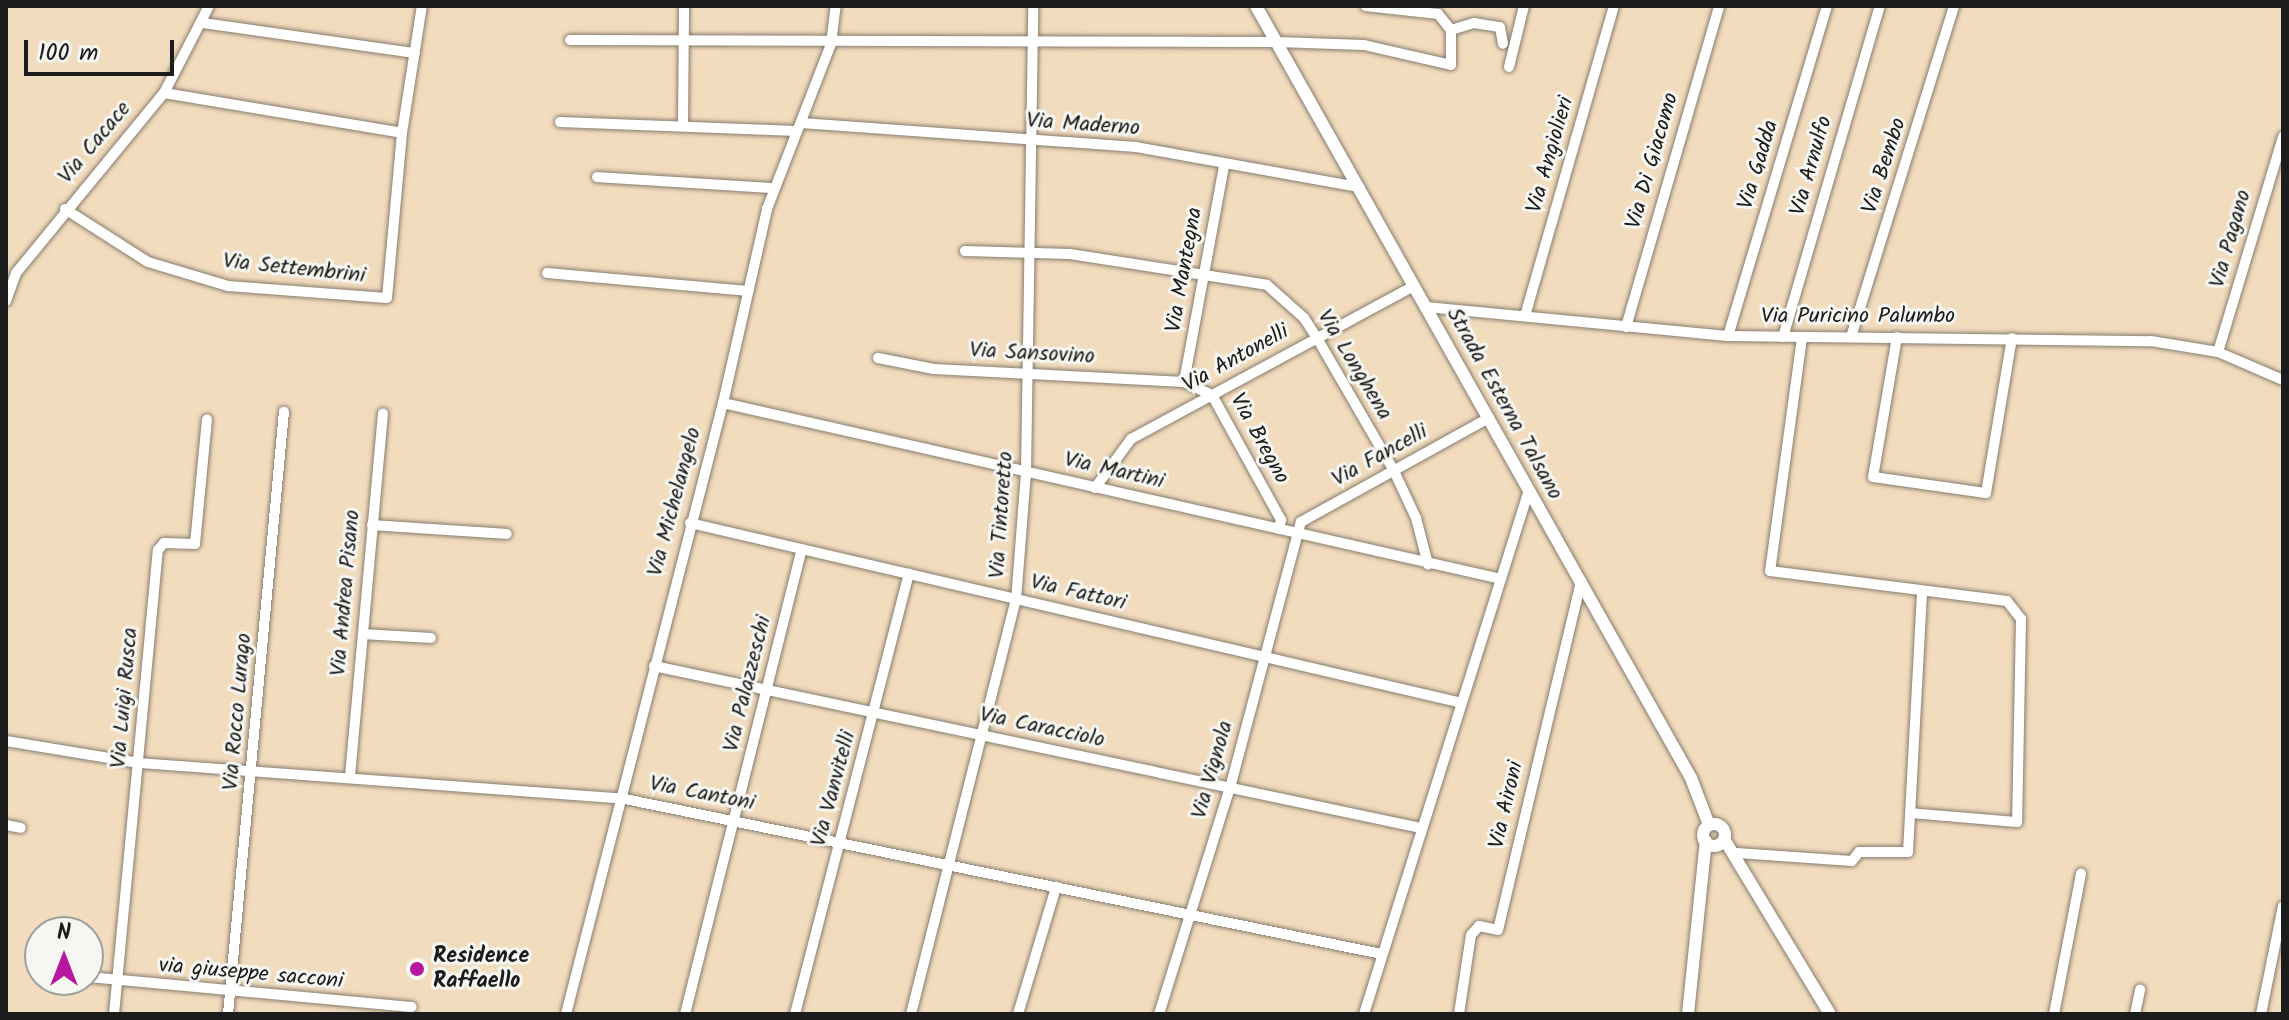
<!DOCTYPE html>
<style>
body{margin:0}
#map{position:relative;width:2289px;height:1020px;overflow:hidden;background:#f2dcbe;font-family:Kalam,sans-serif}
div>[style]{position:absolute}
.roads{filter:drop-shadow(0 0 2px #877c6d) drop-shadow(0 0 2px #877c6d)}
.minor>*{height:10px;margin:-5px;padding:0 5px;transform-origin:5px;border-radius:5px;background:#fff}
.tertiary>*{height:12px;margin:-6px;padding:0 6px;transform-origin:6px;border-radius:6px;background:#fff}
.tertiary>.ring{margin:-6px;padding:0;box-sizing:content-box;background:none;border:12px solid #fff;border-radius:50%}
.dots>*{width:22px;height:22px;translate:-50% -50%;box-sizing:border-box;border:4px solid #f6f6f2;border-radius:50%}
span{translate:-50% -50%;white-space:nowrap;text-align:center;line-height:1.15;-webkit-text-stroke:6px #f6f6f2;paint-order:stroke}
.street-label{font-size:22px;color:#1c1c1c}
.poi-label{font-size:22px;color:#1c1c1c;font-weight:700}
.left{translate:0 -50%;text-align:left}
.frame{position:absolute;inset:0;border:8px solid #1c1c1c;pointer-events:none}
.north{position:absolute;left:24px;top:916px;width:80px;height:80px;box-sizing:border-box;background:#f6f6f2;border:2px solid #9f9f9c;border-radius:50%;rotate:0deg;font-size:22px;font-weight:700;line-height:32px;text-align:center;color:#1c1c1c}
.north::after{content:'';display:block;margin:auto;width:28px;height:36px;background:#b5179e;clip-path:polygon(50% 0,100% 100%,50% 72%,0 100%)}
.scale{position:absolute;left:24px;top:40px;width:150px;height:36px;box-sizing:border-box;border:4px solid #1c1c1c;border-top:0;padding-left:10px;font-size:24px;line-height:28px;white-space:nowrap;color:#1c1c1c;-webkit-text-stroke:6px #f6f6f2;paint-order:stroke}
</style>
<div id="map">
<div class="roads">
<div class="minor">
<div style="left:203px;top:23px;width:214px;rotate:8.1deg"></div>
<div style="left:1451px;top:30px;width:24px;rotate:-17deg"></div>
<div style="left:1474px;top:23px;width:26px;rotate:9deg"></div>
<div style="left:1500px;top:27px;width:17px;rotate:80deg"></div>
<div style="left:570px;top:40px;width:707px;rotate:0.16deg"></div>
<div style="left:1277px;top:42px;width:87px;rotate:2deg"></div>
<div style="left:1364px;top:45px;width:89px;rotate:12.9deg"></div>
<div style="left:1451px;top:65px;width:35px;rotate:-90deg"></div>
<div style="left:1451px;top:30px;width:21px;rotate:-129deg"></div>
<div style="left:1438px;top:14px;width:73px;rotate:-173.7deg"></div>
<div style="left:1509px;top:67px;width:63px;rotate:-76.2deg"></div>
<div style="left:164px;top:93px;width:241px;rotate:9.5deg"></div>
<div style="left:560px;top:122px;width:237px;rotate:2.2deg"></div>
<div style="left:801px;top:123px;width:336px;rotate:4.1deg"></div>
<div style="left:1136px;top:147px;width:227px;rotate:10.2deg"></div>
<div style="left:683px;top:126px;width:120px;rotate:-89.5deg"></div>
<div style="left:597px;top:177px;width:177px;rotate:3.6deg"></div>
<div style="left:65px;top:209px;width:98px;rotate:32.6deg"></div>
<div style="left:148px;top:262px;width:84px;rotate:16.7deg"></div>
<div style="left:228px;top:286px;width:159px;rotate:4.3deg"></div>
<div style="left:387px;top:298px;width:166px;rotate:-84.8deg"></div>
<div style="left:402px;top:133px;width:129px;rotate:-81.1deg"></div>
<div style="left:965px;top:251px;width:105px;rotate:1.6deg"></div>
<div style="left:1070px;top:254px;width:199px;rotate:8.9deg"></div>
<div style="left:1267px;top:285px;width:50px;rotate:41.7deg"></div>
<div style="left:1304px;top:318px;width:24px;rotate:57deg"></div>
<div style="left:1317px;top:338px;width:154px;rotate:59.9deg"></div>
<div style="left:1394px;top:471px;width:52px;rotate:64.9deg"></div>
<div style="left:1416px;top:518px;width:48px;rotate:75.4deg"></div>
<div style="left:547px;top:273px;width:202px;rotate:5.1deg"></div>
<div style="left:6px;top:301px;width:30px;rotate:-70deg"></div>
<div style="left:16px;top:273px;width:233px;rotate:-50.6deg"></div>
<div style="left:164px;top:93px;width:98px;rotate:-62.7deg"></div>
<div style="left:1426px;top:307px;width:303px;rotate:5.5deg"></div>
<div style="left:1728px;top:336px;width:423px;rotate:0.7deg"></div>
<div style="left:2151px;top:341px;width:68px;rotate:9.3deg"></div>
<div style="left:2218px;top:352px;width:71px;rotate:23.3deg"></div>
<div style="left:1525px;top:316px;width:323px;rotate:-74deg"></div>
<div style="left:1626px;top:327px;width:334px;rotate:-73.8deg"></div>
<div style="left:1728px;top:336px;width:345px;rotate:-73.3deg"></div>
<div style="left:1783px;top:337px;width:345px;rotate:-73.7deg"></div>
<div style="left:1851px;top:337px;width:347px;rotate:-72.7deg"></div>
<div style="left:1897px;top:337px;width:142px;rotate:99.7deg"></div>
<div style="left:1873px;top:477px;width:114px;rotate:8.1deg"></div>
<div style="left:1986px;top:493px;width:157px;rotate:-80.5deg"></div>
<div style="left:1802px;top:338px;width:235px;rotate:97.8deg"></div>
<div style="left:1770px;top:571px;width:239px;rotate:7.2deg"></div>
<div style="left:2007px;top:601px;width:23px;rotate:52deg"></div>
<div style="left:2021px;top:619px;width:203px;rotate:91.1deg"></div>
<div style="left:2017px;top:822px;width:107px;rotate:-175.2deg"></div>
<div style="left:2218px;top:352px;width:225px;rotate:-73.2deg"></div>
<div style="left:878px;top:358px;width:57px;rotate:11.1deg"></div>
<div style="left:934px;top:369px;width:250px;rotate:3deg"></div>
<div style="left:1184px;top:382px;width:31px;rotate:25deg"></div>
<div style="left:1212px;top:395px;width:143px;rotate:61.1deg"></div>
<div style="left:1281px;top:520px;width:9px;rotate:103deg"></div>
<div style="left:1184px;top:382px;width:220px;rotate:-79.5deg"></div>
<div style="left:723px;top:403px;width:794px;rotate:12.74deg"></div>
<div style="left:1095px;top:488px;width:61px;rotate:-53.7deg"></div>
<div style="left:1131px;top:439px;width:322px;rotate:-28.4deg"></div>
<div style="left:690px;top:523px;width:789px;rotate:13.12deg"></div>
<div style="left:372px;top:525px;width:135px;rotate:3.8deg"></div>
<div style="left:363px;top:634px;width:68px;rotate:3.4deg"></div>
<div style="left:654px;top:666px;width:784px;rotate:11.93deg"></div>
<div style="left:6px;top:741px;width:135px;rotate:9.4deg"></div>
<div style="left:139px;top:763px;width:482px;rotate:4.2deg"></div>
<div style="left:620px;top:798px;width:777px;rotate:11.58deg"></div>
<div style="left:350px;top:776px;width:364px;rotate:-84.8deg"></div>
<div style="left:6px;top:825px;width:15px;rotate:11deg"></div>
<div style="left:1737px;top:853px;width:115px;rotate:4deg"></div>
<div style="left:1852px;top:861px;width:11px;rotate:-52deg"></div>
<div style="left:1859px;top:852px;width:49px"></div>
<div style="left:1908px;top:852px;width:259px;rotate:-86.9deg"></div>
<div style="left:88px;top:977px;width:325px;rotate:5.3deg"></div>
<div style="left:114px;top:1014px;width:466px;rotate:-84.6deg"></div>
<div style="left:158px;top:550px;width:9px;rotate:-49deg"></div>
<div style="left:164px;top:543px;width:31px;rotate:2deg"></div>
<div style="left:195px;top:544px;width:125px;rotate:-84.5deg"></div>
<div style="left:228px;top:1014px;width:605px;rotate:-84.69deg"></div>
<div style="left:566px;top:1014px;width:631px;rotate:-75.59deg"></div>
<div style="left:723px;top:403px;width:199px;rotate:-77.2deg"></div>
<div style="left:767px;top:209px;width:177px;rotate:-68.8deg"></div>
<div style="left:831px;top:44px;width:38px;rotate:-83deg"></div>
<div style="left:685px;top:1014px;width:479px;rotate:-75.9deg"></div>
<div style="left:795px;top:1014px;width:455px;rotate:-75.5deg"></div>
<div style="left:911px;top:1014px;width:427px;rotate:-75.8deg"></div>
<div style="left:1016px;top:600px;width:128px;rotate:-85.5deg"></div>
<div style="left:1026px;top:472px;width:466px;rotate:-89.1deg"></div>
<div style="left:1018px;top:1014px;width:133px;rotate:-73.3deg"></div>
<div style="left:1159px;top:1014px;width:237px;rotate:-72.6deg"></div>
<div style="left:1230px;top:788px;width:275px;rotate:-75.1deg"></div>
<div style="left:1301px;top:522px;width:215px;rotate:-29deg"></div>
<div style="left:1364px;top:1014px;width:549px;rotate:-72.52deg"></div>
<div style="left:1459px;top:1014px;width:80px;rotate:-81.4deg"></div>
<div style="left:1471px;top:935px;width:12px;rotate:-48deg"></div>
<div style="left:1479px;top:926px;width:19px;rotate:12deg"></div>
<div style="left:1498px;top:930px;width:359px;rotate:-76.6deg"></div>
<div style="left:2054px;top:1014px;width:143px;rotate:-79.1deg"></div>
<div style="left:2135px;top:1014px;width:25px;rotate:-78deg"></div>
<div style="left:2261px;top:1014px;width:110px;rotate:-78.5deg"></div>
</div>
<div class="tertiary">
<div style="left:1256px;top:6px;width:886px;rotate:60.6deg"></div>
<div style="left:1691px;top:778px;width:50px;rotate:69deg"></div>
<div class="ring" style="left:1703px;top:824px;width:10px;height:10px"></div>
<div style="left:1724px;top:839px;width:205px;rotate:58.8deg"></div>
<div style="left:1688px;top:1014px;width:174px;rotate:-84.1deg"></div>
</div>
</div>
<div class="dots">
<div style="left:417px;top:969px;background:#b5179e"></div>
</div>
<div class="street-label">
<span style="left:1083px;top:125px;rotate:4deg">Via Maderno</span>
<span style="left:95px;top:143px;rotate:-50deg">Via Cacace</span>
<span style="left:1551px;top:155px;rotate:-74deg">Via Angiolieri</span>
<span style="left:1653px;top:161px;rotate:-74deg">Via Di Giacomo</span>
<span style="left:1759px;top:165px;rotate:-73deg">Via Gadda</span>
<span style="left:1812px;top:166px;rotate:-74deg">Via Arnulfo</span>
<span style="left:1885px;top:166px;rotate:-72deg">Via Bembo</span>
<span style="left:2231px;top:239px;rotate:-74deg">Via Pagano</span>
<span style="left:294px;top:269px;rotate:6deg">Via Settembrini</span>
<span style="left:1185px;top:270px;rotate:-80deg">Via Mantegna</span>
<span style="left:1858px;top:317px">Via Puricino Palumbo</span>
<span style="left:1032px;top:354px;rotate:3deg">Via Sansovino</span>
<span style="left:1236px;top:359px;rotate:-29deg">Via Antonelli</span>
<span style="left:1354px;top:365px;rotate:59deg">Via Longhena</span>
<span style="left:1504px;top:404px;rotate:61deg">Strada Esterna Talsano</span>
<span style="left:1259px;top:439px;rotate:61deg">Via Bregno</span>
<span style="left:1380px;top:456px;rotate:-29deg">Via Fancelli</span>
<span style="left:1114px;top:471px;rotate:13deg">Via Martini</span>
<span style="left:675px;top:502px;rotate:-75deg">Via Michelangelo</span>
<span style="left:1002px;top:515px;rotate:-86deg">Via Tintoretto</span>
<span style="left:346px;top:593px;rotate:-85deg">Via Andrea Pisano</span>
<span style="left:1078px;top:593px;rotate:13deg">Via Fattori</span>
<span style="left:748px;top:684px;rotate:-76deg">Via Palazzeschi</span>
<span style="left:125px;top:698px;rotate:-85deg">Via Luigi Rusca</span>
<span style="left:238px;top:712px;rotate:-85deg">Via Rocco Lurago</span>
<span style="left:1042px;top:728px;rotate:12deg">Via Caracciolo</span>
<span style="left:1213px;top:770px;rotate:-74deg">Via Vignola</span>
<span style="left:834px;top:789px;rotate:-75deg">Via Vanvitelli</span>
<span style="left:702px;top:794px;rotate:11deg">Via Cantoni</span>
<span style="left:1507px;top:805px;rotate:-77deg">Via Aironi</span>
<span style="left:251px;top:974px;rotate:5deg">via giuseppe sacconi</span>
</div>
<div class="poi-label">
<span class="left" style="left:433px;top:969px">Residence<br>Raffaello</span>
</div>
<div class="frame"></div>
<div class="north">N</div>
<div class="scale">100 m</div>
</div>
